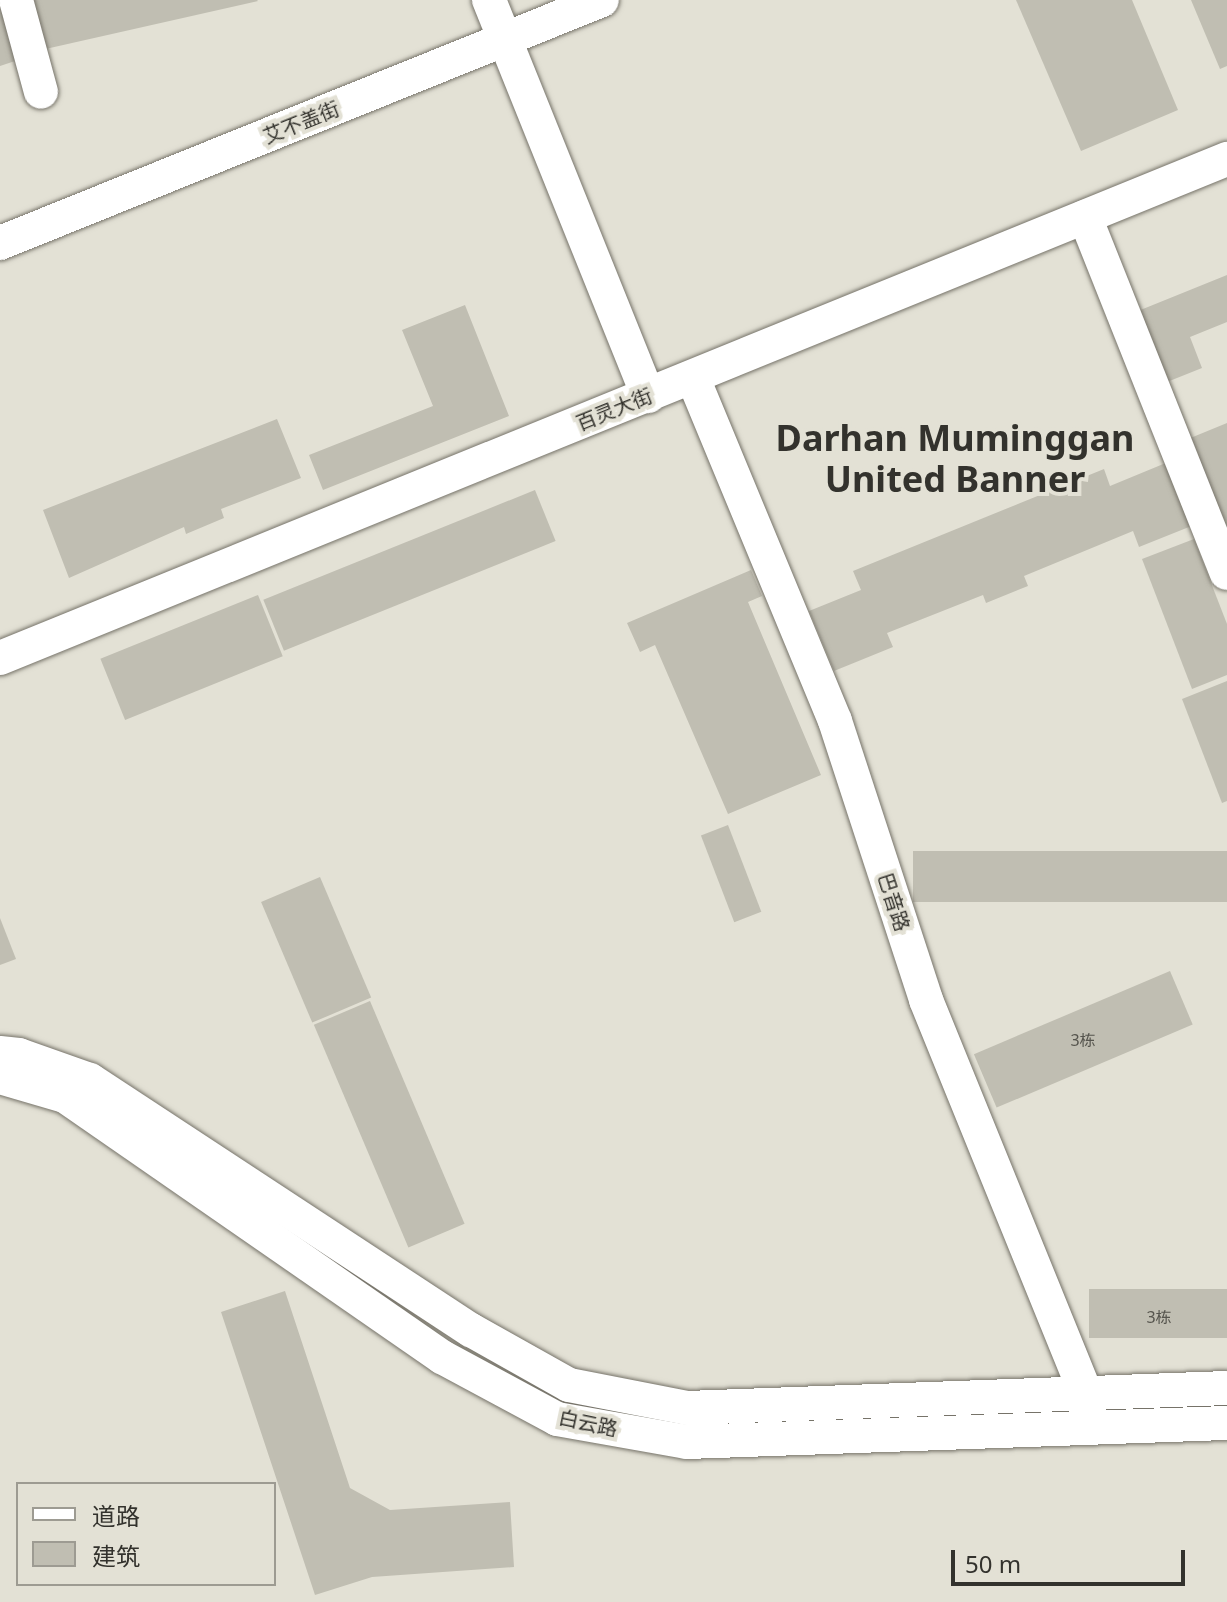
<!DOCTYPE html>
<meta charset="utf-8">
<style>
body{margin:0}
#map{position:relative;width:1227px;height:1602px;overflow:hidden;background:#e3e1d5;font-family:"Noto Sans","Noto Sans SC",sans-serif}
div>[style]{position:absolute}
.building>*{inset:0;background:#c0beb2;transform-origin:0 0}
.roads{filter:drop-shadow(0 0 2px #767369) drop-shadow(0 0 2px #767369)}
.minor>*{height:34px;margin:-17px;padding:0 17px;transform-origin:17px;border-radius:17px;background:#fff}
span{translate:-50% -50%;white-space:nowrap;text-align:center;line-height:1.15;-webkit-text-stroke:8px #e3e1d5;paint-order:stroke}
.number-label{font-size:16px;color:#56554e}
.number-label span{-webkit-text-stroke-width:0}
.street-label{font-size:20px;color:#33322d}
.town-label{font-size:36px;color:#33322d;font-weight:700}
.legend{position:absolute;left:16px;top:1482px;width:260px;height:104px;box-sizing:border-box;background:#e3e1d5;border:2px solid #9d9b92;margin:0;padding:10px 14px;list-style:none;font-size:24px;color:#33322d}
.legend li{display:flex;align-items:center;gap:16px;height:40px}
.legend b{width:40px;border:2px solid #9d9b92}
.scale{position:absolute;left:951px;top:1550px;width:234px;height:36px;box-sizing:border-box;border:4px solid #33322d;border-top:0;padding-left:10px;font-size:24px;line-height:28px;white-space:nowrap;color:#33322d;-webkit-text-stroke:6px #e3e1d5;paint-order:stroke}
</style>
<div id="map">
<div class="building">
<div style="clip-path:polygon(30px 0,257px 0,258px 1px,41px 50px)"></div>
<div style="clip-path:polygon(1016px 0,1132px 0,1178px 110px,1081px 151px)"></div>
<div style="clip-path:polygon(1191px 0,1227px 0,1227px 66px,1220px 69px)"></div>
<div style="clip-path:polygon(0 1px,21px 59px,0 66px)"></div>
<div style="clip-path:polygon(1227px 275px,1227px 322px,1190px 337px,1202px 368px,1167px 382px,1138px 311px)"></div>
<div style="clip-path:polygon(465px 305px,509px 416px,323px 490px,309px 455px,433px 406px,402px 330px)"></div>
<div style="clip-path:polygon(277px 419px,301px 478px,221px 509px,224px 518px,186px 534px,184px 527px,69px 578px,43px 510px)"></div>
<div style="clip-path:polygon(1227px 423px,1227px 534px,1188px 439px)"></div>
<div style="clip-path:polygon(1173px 460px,1199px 523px,1139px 547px,1133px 531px,1024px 576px,1028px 586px,986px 603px,983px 595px,887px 633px,893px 647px,834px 671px,809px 611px,861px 590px,853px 571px,1104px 469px,1110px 486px)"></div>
<div style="left:535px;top:490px;width:55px;height:293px;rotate:68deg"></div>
<div style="clip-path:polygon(1194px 539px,1227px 624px,1227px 675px,1192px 689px,1142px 559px)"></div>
<div style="clip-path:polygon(751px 570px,762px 596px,748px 602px,821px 775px,728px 814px,655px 645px,640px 652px,627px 623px)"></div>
<div style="left:258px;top:595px;width:66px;height:170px;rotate:68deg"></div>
<div style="clip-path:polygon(1227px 681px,1227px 801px,1222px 803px,1182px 699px)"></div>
<div style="left:728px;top:825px;width:93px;height:29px;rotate:69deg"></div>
<div style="left:1227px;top:851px;width:51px;height:314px;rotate:90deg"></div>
<div style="left:320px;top:877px;width:131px;height:64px;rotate:67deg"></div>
<div style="clip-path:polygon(0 918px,16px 959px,0 965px)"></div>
<div style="left:1170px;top:971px;width:58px;height:213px;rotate:67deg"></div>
<div style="left:370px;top:1001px;width:242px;height:61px;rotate:67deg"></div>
<div style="left:1227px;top:1289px;width:49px;height:138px;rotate:90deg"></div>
<div style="clip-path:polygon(285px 1291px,350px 1488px,390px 1510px,510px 1502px,514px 1567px,372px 1577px,315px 1595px,221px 1312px)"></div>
</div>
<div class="roads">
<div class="minor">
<div style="left:16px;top:0;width:95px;rotate:74.8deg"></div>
<div style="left:489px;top:0;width:427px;rotate:68.1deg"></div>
<div style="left:1085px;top:217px;width:383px;rotate:68.3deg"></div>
<div style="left:0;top:243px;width:649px;rotate:-21.98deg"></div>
<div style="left:693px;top:378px;width:371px;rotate:67.5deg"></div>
<div style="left:835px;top:721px;width:293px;rotate:71.9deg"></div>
<div style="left:926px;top:1000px;width:425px;rotate:67.9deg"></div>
<div style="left:1086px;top:1394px;width:18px;rotate:87deg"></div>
<div style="left:0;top:658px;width:1325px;rotate:-22.13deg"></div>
<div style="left:0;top:1053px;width:19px;rotate:6deg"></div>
<div style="left:19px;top:1055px;width:75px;rotate:19.4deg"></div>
<div style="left:90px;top:1080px;width:456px;rotate:33.3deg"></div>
<div style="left:471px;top:1330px;width:112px;rotate:29.3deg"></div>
<div style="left:569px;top:1385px;width:120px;rotate:11deg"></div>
<div style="left:687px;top:1408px;width:540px;rotate:-2.12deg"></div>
<div style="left:0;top:1077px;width:68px;rotate:16.3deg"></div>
<div style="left:65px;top:1096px;width:459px;rotate:34.7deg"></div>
<div style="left:442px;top:1357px;width:131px;rotate:28.3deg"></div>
<div style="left:557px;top:1419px;width:132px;rotate:10deg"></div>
<div style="left:687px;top:1442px;width:540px;rotate:-2.02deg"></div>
</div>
</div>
<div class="number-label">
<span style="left:1083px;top:1040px">3栋</span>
<span style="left:1159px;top:1317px">3栋</span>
</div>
<div class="street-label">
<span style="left:301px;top:122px;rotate:-22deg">艾不盖街</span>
<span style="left:614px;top:409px;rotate:-22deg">百灵大街</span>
<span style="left:894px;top:902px;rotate:72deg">巴音路</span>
<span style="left:588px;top:1423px;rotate:12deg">白云路</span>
</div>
<div class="town-label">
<span style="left:955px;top:458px">Darhan Muminggan<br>United Banner</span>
</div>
<ul class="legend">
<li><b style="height:10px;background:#fff"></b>道路</li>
<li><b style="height:22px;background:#c0beb2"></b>建筑</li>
</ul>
<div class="scale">50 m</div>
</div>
